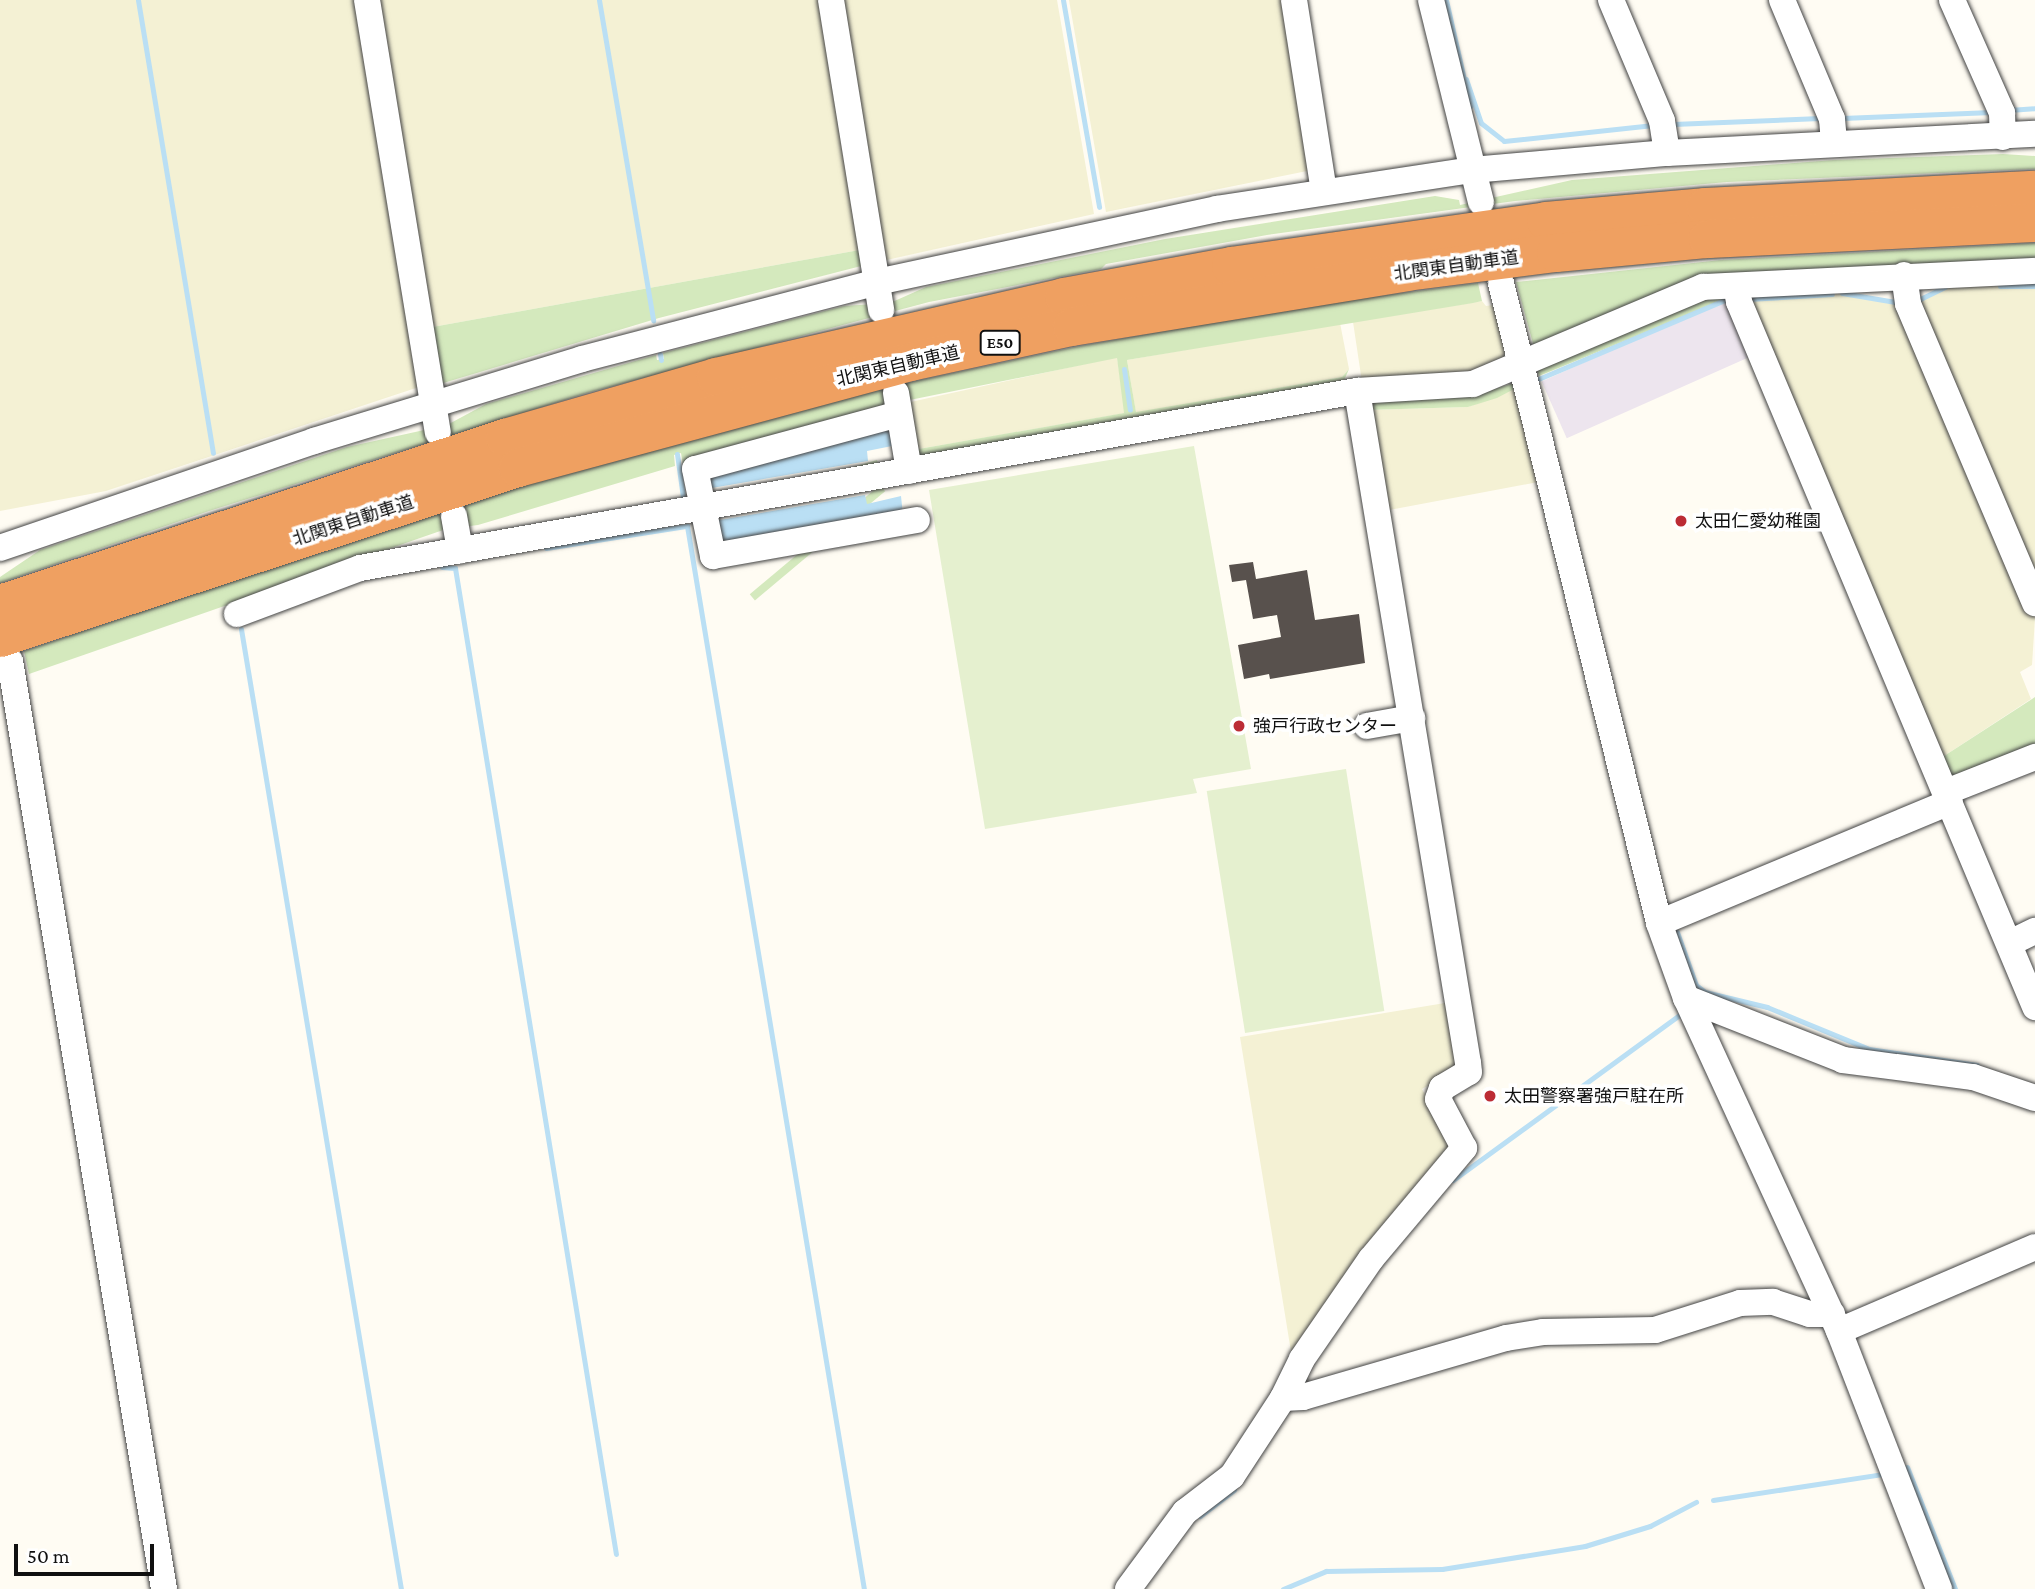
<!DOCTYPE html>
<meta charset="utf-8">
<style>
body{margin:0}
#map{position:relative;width:2035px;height:1589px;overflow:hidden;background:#fffcf3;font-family:"Crimson Pro","Noto Sans JP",serif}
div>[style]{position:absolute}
.industrial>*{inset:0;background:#ede5ee;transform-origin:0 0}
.farmland>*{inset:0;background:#f4f1d4}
.green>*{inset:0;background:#d4e9bd;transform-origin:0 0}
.pitch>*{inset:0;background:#e5f0cf;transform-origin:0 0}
.water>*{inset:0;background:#badff4}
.stream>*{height:5px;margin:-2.5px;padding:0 2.5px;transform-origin:2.5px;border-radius:2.5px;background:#badff4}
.building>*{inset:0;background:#58514d}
.roads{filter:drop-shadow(0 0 2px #434343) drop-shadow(0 0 2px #434343)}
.minor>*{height:26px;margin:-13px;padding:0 13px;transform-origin:13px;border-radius:13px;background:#fff}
.highway>*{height:38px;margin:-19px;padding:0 19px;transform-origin:19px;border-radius:19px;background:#efa061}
.dots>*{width:19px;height:19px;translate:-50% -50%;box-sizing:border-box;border:4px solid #fff;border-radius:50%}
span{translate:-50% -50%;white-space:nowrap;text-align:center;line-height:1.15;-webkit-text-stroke:7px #fff;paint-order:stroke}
.shield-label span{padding:2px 5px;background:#fff;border:2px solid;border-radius:5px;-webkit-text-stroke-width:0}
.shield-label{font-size:16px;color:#101010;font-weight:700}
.street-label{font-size:18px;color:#101010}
.poi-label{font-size:18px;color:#101010}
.left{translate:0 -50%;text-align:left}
.scale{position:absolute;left:14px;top:1544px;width:140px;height:32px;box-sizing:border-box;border:4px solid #101010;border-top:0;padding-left:9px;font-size:21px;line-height:24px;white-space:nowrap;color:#101010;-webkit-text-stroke:5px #fff;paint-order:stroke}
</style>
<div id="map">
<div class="industrial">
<div style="left:1727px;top:299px;width:62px;height:203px;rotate:66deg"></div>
</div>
<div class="farmland">
<div style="clip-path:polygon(0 0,361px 0,422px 386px,106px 491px,0 511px)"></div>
<div style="clip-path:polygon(373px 0,824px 0,865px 249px,427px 328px)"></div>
<div style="clip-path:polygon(836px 0,1057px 0,1094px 214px,882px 261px)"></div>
<div style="clip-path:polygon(1069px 0,1288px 0,1317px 169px,1106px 212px)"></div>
<div style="clip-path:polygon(1947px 286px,2035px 286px,2035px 580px,1913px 303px)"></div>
<div style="clip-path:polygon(1846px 293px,1905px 304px,2035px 618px,2032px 665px,2020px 672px,2031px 699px,1941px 758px,1748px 299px)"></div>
<div style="clip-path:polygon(1482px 301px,1486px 306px,1493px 305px,1506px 354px,1503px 359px,1464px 375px,1362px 382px,1353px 322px)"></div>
<div style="clip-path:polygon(1340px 323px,1349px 369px,1342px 377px,1136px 413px,1127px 360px)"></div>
<div style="clip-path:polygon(1117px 357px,1125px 413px,913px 450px,906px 403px)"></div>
<div style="clip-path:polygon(1516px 388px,1538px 482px,1384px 511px,1367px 410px,1468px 407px)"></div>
<div style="clip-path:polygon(1451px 1002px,1463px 1066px,1422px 1089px,1457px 1149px,1293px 1364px,1240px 1037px)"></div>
</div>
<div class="green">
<div style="clip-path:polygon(2003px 154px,2035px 156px,2035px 169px,1727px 182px,1515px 201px,1267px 235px,1106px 264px,1101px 269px,929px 302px,587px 393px,209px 511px,0 583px,0 577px,40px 550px,347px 447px,447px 425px,486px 404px,656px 355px,657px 360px,664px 359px,663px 353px,844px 306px,890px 303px,926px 287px,1165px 239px,1435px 196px,1459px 200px,1460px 205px,1572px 180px,1834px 160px)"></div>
<div style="clip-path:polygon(2035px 243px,2035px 263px,1695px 280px,1534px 347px,1516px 282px,1721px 260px)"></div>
<div style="clip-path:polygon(865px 249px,869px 264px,659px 318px,440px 384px,427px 328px)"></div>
<div style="clip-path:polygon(1478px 283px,1482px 301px,1473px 303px,1127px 360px,1136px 412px,1342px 377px,1349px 369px,1343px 383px,917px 459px,913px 450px,1124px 413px,1117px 358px,890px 404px,683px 465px,681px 453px,674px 455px,675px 466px,478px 525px,446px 529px,29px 674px,24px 651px,485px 497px,650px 449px,869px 391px,1075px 347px,1312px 305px)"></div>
<div style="clip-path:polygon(1713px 294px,1727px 299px,1539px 376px,1537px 369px)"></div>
<div style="clip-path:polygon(1514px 383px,1516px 388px,1497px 398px,1468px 407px,1367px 410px,1371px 401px,1478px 394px)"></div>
<div style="left:877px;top:460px;width:7px;height:173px;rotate:74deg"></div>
<div style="left:880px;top:485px;width:8px;height:170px;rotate:50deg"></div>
<div style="clip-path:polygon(2035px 697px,2035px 752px,1951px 786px,1941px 758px)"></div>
</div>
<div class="pitch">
<div style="clip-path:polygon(1194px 446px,1251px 769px,1193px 779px,1197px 793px,985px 829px,929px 490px)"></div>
<div style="left:1346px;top:769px;width:245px;height:141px;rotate:81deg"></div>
</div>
<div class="water">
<div style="clip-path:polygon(889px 425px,892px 446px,867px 451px,868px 461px,706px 489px,705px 473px)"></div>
<div style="clip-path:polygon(865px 495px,867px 504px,901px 496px,903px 515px,720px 548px,714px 521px)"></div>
</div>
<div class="stream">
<div style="left:138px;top:0;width:459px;rotate:80.6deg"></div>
<div style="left:599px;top:0;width:325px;rotate:80.4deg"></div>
<div style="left:1063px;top:0;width:210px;rotate:80.1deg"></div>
<div style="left:1446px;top:0;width:109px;rotate:77.2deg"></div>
<div style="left:1466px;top:79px;width:46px;rotate:71.2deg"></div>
<div style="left:1481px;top:123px;width:29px;rotate:38deg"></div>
<div style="left:1504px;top:141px;width:150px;rotate:-6.1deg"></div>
<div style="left:2009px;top:110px;width:26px;rotate:-4deg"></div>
<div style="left:1842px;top:118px;width:150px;rotate:-2.3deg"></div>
<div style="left:1673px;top:124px;width:147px;rotate:-2.3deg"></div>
<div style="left:2000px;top:286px;width:35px"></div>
<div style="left:1842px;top:293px;width:60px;rotate:9.6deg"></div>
<div style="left:1748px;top:299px;width:84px;rotate:-3.4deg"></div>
<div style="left:1916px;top:301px;width:32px;rotate:-26deg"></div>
<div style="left:660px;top:354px;width:6px;rotate:81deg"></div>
<div style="left:1124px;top:369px;width:41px;rotate:81.7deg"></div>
<div style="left:1536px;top:380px;width:207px;rotate:-23deg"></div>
<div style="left:677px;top:454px;width:43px;rotate:82.1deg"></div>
<div style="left:546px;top:548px;width:143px;rotate:-8.9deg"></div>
<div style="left:687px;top:526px;width:1078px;rotate:80.55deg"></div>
<div style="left:442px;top:567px;width:13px;rotate:4deg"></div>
<div style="left:455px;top:568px;width:999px;rotate:80.73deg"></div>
<div style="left:241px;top:629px;width:973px;rotate:80.54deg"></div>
<div style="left:1677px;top:932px;width:56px;rotate:70.3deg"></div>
<div style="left:1696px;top:985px;width:11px;rotate:38deg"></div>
<div style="left:1705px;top:992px;width:64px;rotate:13.6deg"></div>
<div style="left:1767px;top:1007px;width:110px;rotate:22.4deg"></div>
<div style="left:1869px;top:1049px;width:109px;rotate:8.4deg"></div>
<div style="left:1453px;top:1180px;width:285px;rotate:-36.1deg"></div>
<div style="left:1907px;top:1467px;width:131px;rotate:68.5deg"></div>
<div style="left:1713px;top:1500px;width:171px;rotate:-8.7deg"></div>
<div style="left:1200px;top:1516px;width:43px;rotate:-37.4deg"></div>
<div style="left:1283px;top:1589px;width:47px;rotate:-22.7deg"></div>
<div style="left:1326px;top:1571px;width:116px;rotate:-1deg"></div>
<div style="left:1442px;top:1569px;width:145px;rotate:-9.1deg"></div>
<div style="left:1585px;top:1546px;width:68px;rotate:-17.1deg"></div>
<div style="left:1650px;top:1526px;width:52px;rotate:-27.6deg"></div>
</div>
<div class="building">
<div style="clip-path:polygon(1253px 562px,1256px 579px,1307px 570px,1315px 620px,1359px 614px,1365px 663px,1270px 679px,1269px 674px,1244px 679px,1238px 645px,1281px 637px,1277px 615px,1253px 619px,1246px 580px,1232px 582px,1229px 565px)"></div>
</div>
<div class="roads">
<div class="minor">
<div style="left:367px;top:0;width:438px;rotate:80.7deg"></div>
<div style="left:831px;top:0;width:314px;rotate:80.8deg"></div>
<div style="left:1294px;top:0;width:193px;rotate:81.1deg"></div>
<div style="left:1431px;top:0;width:208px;rotate:76.1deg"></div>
<div style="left:1611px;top:0;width:131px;rotate:67.1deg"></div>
<div style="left:1662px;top:121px;width:32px;rotate:81deg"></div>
<div style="left:1782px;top:0;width:129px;rotate:67.2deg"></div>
<div style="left:1832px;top:119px;width:24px;rotate:85deg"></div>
<div style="left:1952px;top:0;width:124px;rotate:66.1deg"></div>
<div style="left:2002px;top:113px;width:24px;rotate:88deg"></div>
<div style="left:1904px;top:275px;width:29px;rotate:82deg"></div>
<div style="left:1908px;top:304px;width:325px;rotate:67deg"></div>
<div style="left:1501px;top:283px;width:659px;rotate:76.13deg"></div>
<div style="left:1659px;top:923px;width:80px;rotate:70.2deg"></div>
<div style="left:1686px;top:998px;width:366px;rotate:65.3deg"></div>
<div style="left:1839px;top:1331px;width:277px;rotate:68.8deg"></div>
<div style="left:1736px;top:286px;width:16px;rotate:79deg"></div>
<div style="left:1739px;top:302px;width:765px;rotate:67.22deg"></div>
<div style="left:896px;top:393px;width:79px;rotate:80.5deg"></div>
<div style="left:899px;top:414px;width:211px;rotate:164.9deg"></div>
<div style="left:695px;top:469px;width:89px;rotate:78.3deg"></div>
<div style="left:713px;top:556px;width:207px;rotate:-10deg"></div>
<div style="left:454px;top:516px;width:35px;rotate:80deg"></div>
<div style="left:0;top:548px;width:332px;rotate:-18.8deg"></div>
<div style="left:314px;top:441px;width:280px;rotate:-17deg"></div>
<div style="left:582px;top:359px;width:305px;rotate:-14.6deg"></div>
<div style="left:877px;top:282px;width:348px;rotate:-12.1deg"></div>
<div style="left:1217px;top:209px;width:258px;rotate:-8.7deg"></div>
<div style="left:1472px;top:170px;width:196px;rotate:-5deg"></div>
<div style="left:1667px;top:153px;width:368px;rotate:-3deg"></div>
<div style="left:237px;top:614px;width:131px;rotate:-20.5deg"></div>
<div style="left:360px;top:568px;width:1013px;rotate:-10.07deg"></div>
<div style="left:1357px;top:391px;width:116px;rotate:-3.5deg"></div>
<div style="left:1473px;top:384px;width:250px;rotate:-22.9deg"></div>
<div style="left:1703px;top:287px;width:332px;rotate:-2.8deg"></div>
<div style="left:10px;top:661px;width:941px;rotate:80.58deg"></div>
<div style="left:1367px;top:726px;width:46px;rotate:-10.1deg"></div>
<div style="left:1946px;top:792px;width:96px;rotate:-21.5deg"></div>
<div style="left:1659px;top:923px;width:315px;rotate:-22.6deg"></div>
<div style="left:2010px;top:943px;width:28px;rotate:-26deg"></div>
<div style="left:1686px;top:998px;width:169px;rotate:21.5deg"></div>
<div style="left:1843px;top:1060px;width:131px;rotate:7.5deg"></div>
<div style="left:1973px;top:1077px;width:65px;rotate:18.7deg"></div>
<div style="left:1839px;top:1331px;width:213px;rotate:-23.2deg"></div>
<div style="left:1283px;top:1398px;width:20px;rotate:-3deg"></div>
<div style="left:1303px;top:1397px;width:211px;rotate:-16.2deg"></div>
<div style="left:1506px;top:1338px;width:37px;rotate:-9deg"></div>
<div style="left:1543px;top:1332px;width:112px;rotate:-1deg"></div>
<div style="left:1655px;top:1330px;width:89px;rotate:-17.6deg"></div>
<div style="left:1740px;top:1303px;width:33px;rotate:-2deg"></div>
<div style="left:1773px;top:1302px;width:39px;rotate:18deg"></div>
<div style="left:1810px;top:1314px;width:22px"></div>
<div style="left:1128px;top:1589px;width:96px;rotate:-53.5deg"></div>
<div style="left:1185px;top:1512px;width:59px;rotate:-37.5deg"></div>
<div style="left:1232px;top:1476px;width:93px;rotate:-56.8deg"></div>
<div style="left:1283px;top:1398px;width:43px;rotate:-64deg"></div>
<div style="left:1302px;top:1359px;width:121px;rotate:-55.4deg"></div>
<div style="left:1371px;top:1259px;width:145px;rotate:-50deg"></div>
<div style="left:1464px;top:1148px;width:55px;rotate:-118deg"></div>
<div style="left:1438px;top:1099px;width:12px;rotate:-70deg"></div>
<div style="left:1442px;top:1088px;width:31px;rotate:-31deg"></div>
<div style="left:1469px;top:1072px;width:9px;rotate:-96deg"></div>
<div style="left:1468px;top:1063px;width:681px;rotate:-99.38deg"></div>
</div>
<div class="highway">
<div style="left:0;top:604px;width:532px;rotate:-18.2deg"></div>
<div style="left:505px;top:438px;width:220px;rotate:-16.1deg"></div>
<div style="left:716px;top:377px;width:357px;rotate:-12.9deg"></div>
<div style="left:1064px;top:297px;width:170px;rotate:-10.5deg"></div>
<div style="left:1231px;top:266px;width:318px;rotate:-8.1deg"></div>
<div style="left:1546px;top:221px;width:161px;rotate:-5deg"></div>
<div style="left:1706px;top:207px;width:329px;rotate:-3deg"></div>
<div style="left:0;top:638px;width:545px;rotate:-18.17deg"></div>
<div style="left:518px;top:468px;width:407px;rotate:-15.1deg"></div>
<div style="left:911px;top:362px;width:165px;rotate:-12.3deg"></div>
<div style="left:1072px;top:327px;width:339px;rotate:-9.3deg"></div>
<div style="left:1407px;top:272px;width:150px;rotate:-7.3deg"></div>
<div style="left:1556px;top:253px;width:153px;rotate:-5.3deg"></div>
<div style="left:1708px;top:239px;width:327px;rotate:-2.8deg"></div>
</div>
</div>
<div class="dots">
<div style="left:1681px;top:521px;background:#bc2c35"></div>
<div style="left:1239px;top:726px;background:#bc2c35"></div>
<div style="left:1490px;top:1096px;background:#bc2c35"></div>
</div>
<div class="shield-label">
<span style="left:1000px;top:343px">E50</span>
</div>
<div class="street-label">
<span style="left:1456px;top:266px;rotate:-8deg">北関東自動車道</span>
<span style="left:898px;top:366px;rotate:-13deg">北関東自動車道</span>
<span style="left:353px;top:521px;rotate:-18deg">北関東自動車道</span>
</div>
<div class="poi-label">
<span class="left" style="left:1695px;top:521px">太田仁愛幼稚園</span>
<span class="left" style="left:1253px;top:726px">強戸行政センター</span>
<span class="left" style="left:1504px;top:1096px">太田警察署強戸駐在所</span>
</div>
<div class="scale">50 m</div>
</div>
